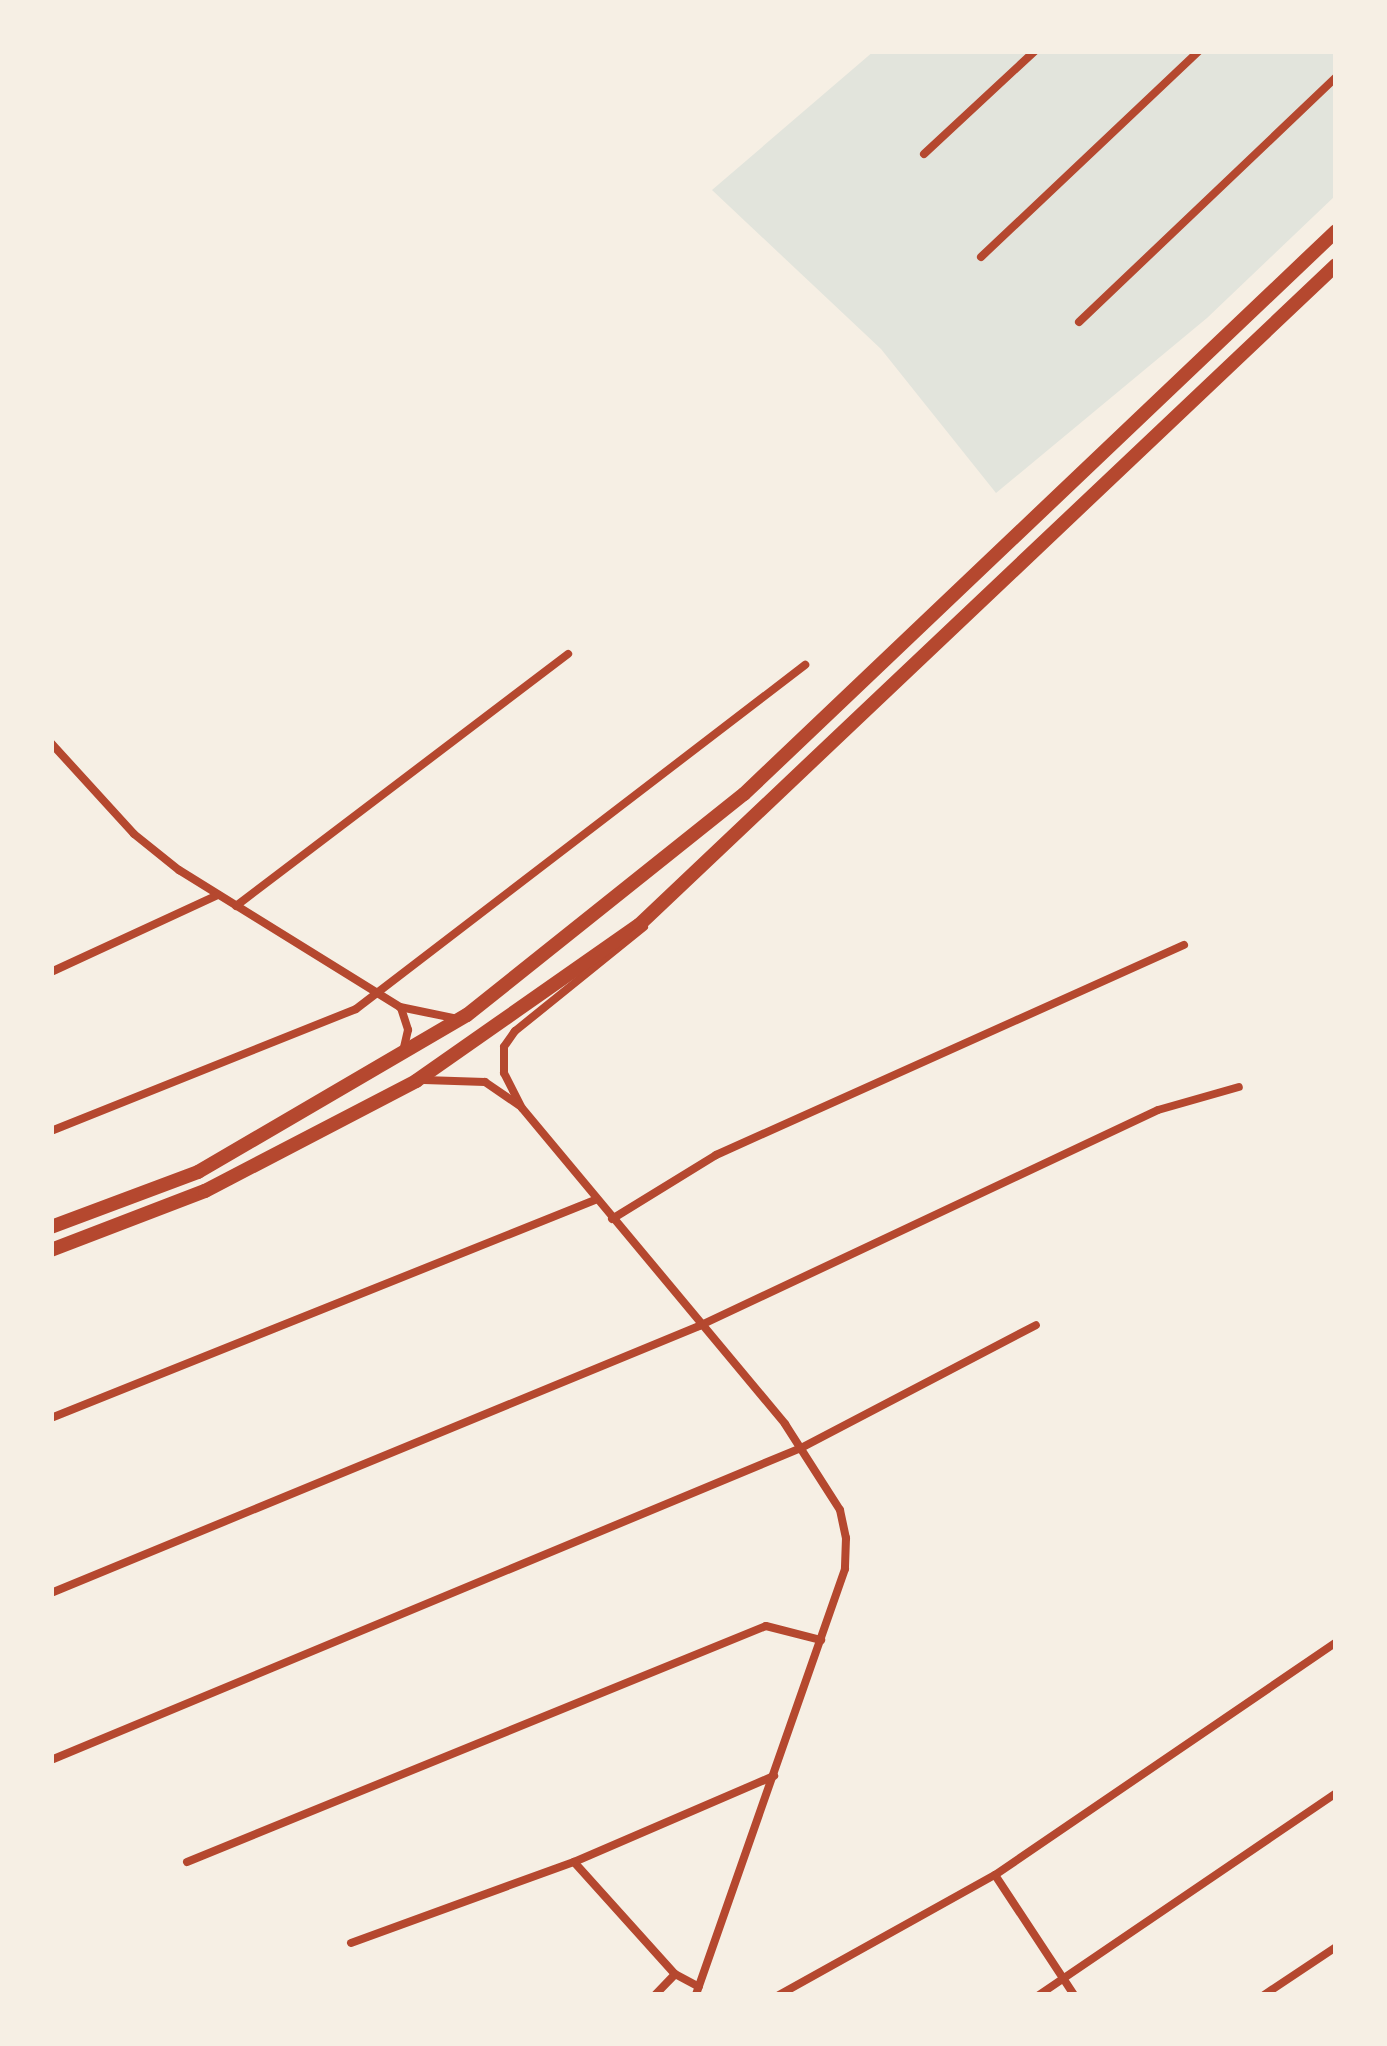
<!DOCTYPE html>
<style>
body{margin:0}
#map{position:relative;width:1387px;height:2046px;overflow:hidden;background:#f6efe4;font-family:"Fira Sans",sans-serif}
div>[style]{position:absolute}
.green>*{inset:0;background:#e2e4dc}
.minor>*{height:8px;margin:-4px;padding:0 4px;transform-origin:4px;border-radius:4px;background:#b5482f}
.primary>*{height:14px;margin:-7px;padding:0 7px;transform-origin:7px;border-radius:7px;background:#b5482f}
span{translate:-50% -50%;white-space:nowrap;text-align:center;line-height:1.15;-webkit-text-stroke:9px #f6efe4;paint-order:stroke}
.frame{position:absolute;inset:0;border:54px solid #f6efe4;pointer-events:none}
</style>
<div id="map">
<div class="green">
<div style="clip-path:polygon(874px 51px,1336px 51px,1336px 195px,1207px 318px,996px 493px,881px 349px,712px 190px)"></div>
</div>
<div class="minor">
<div style="left:924px;top:154px;width:151px;rotate:-42.9deg"></div>
<div style="left:981px;top:257px;width:300px;rotate:-43.4deg"></div>
<div style="left:1079px;top:322px;width:355px;rotate:-43.6deg"></div>
<div style="left:51px;top:743px;width:123px;rotate:47.6deg"></div>
<div style="left:134px;top:834px;width:58px;rotate:38.7deg"></div>
<div style="left:179px;top:870px;width:260px;rotate:31.8deg"></div>
<div style="left:400px;top:1007px;width:54px;rotate:11.7deg"></div>
<div style="left:236px;top:906px;width:417px;rotate:-37.2deg"></div>
<div style="left:644px;top:927px;width:166px;rotate:141.1deg"></div>
<div style="left:515px;top:1031px;width:19px;rotate:125deg"></div>
<div style="left:504px;top:1047px;width:26px;rotate:90deg"></div>
<div style="left:504px;top:1073px;width:39px;rotate:63deg"></div>
<div style="left:522px;top:1108px;width:411px;rotate:50.2deg"></div>
<div style="left:785px;top:1424px;width:102px;rotate:57.4deg"></div>
<div style="left:840px;top:1510px;width:29px;rotate:78deg"></div>
<div style="left:846px;top:1538px;width:31px;rotate:92deg"></div>
<div style="left:845px;top:1569px;width:451px;rotate:109.3deg"></div>
<div style="left:51px;top:972px;width:184px;rotate:-24.8deg"></div>
<div style="left:401px;top:1008px;width:23px;rotate:72deg"></div>
<div style="left:408px;top:1030px;width:22px;rotate:103deg"></div>
<div style="left:424px;top:1080px;width:61px;rotate:1.9deg"></div>
<div style="left:485px;top:1082px;width:42px;rotate:34.4deg"></div>
<div style="left:51px;top:1131px;width:328px;rotate:-21.8deg"></div>
<div style="left:356px;top:1009px;width:566px;rotate:-37.46deg"></div>
<div style="left:612px;top:1219px;width:122px;rotate:-31.6deg"></div>
<div style="left:716px;top:1155px;width:513px;rotate:-24.17deg"></div>
<div style="left:51px;top:1418px;width:586px;rotate:-21.84deg"></div>
<div style="left:51px;top:1593px;width:701px;rotate:-22.39deg"></div>
<div style="left:699px;top:1326px;width:507px;rotate:-25.2deg"></div>
<div style="left:1158px;top:1110px;width:84px;rotate:-15.9deg"></div>
<div style="left:51px;top:1760px;width:812px;rotate:-22.59deg"></div>
<div style="left:801px;top:1448px;width:265px;rotate:-27.6deg"></div>
<div style="left:187px;top:1862px;width:625px;rotate:-22.18deg"></div>
<div style="left:766px;top:1626px;width:57px;rotate:14.3deg"></div>
<div style="left:574px;top:1862px;width:151px;rotate:48deg"></div>
<div style="left:675px;top:1974px;width:27px;rotate:28deg"></div>
<div style="left:995px;top:1875px;width:144px;rotate:56.6deg"></div>
<div style="left:351px;top:1943px;width:237px;rotate:-20deg"></div>
<div style="left:574px;top:1862px;width:218px;rotate:-23.3deg"></div>
<div style="left:655px;top:1995px;width:29px;rotate:-46deg"></div>
<div style="left:779px;top:1995px;width:247px;rotate:-29.1deg"></div>
<div style="left:995px;top:1875px;width:413px;rotate:-34.3deg"></div>
<div style="left:1039px;top:1995px;width:359px;rotate:-34.2deg"></div>
<div style="left:1264px;top:1995px;width:87px;rotate:-33.7deg"></div>
</div>
<div class="primary">
<div style="left:51px;top:1227px;width:157px;rotate:-20.5deg"></div>
<div style="left:198px;top:1172px;width:311px;rotate:-30.3deg"></div>
<div style="left:467px;top:1015px;width:354px;rotate:-38.6deg"></div>
<div style="left:744px;top:794px;width:817px;rotate:-43.56deg"></div>
<div style="left:51px;top:1250px;width:165px;rotate:-21deg"></div>
<div style="left:205px;top:1191px;width:238px;rotate:-27.5deg"></div>
<div style="left:416px;top:1081px;width:272px;rotate:-35deg"></div>
<div style="left:639px;top:925px;width:960px;rotate:-43.44deg"></div>
</div>
<div class="frame"></div>
</div>
